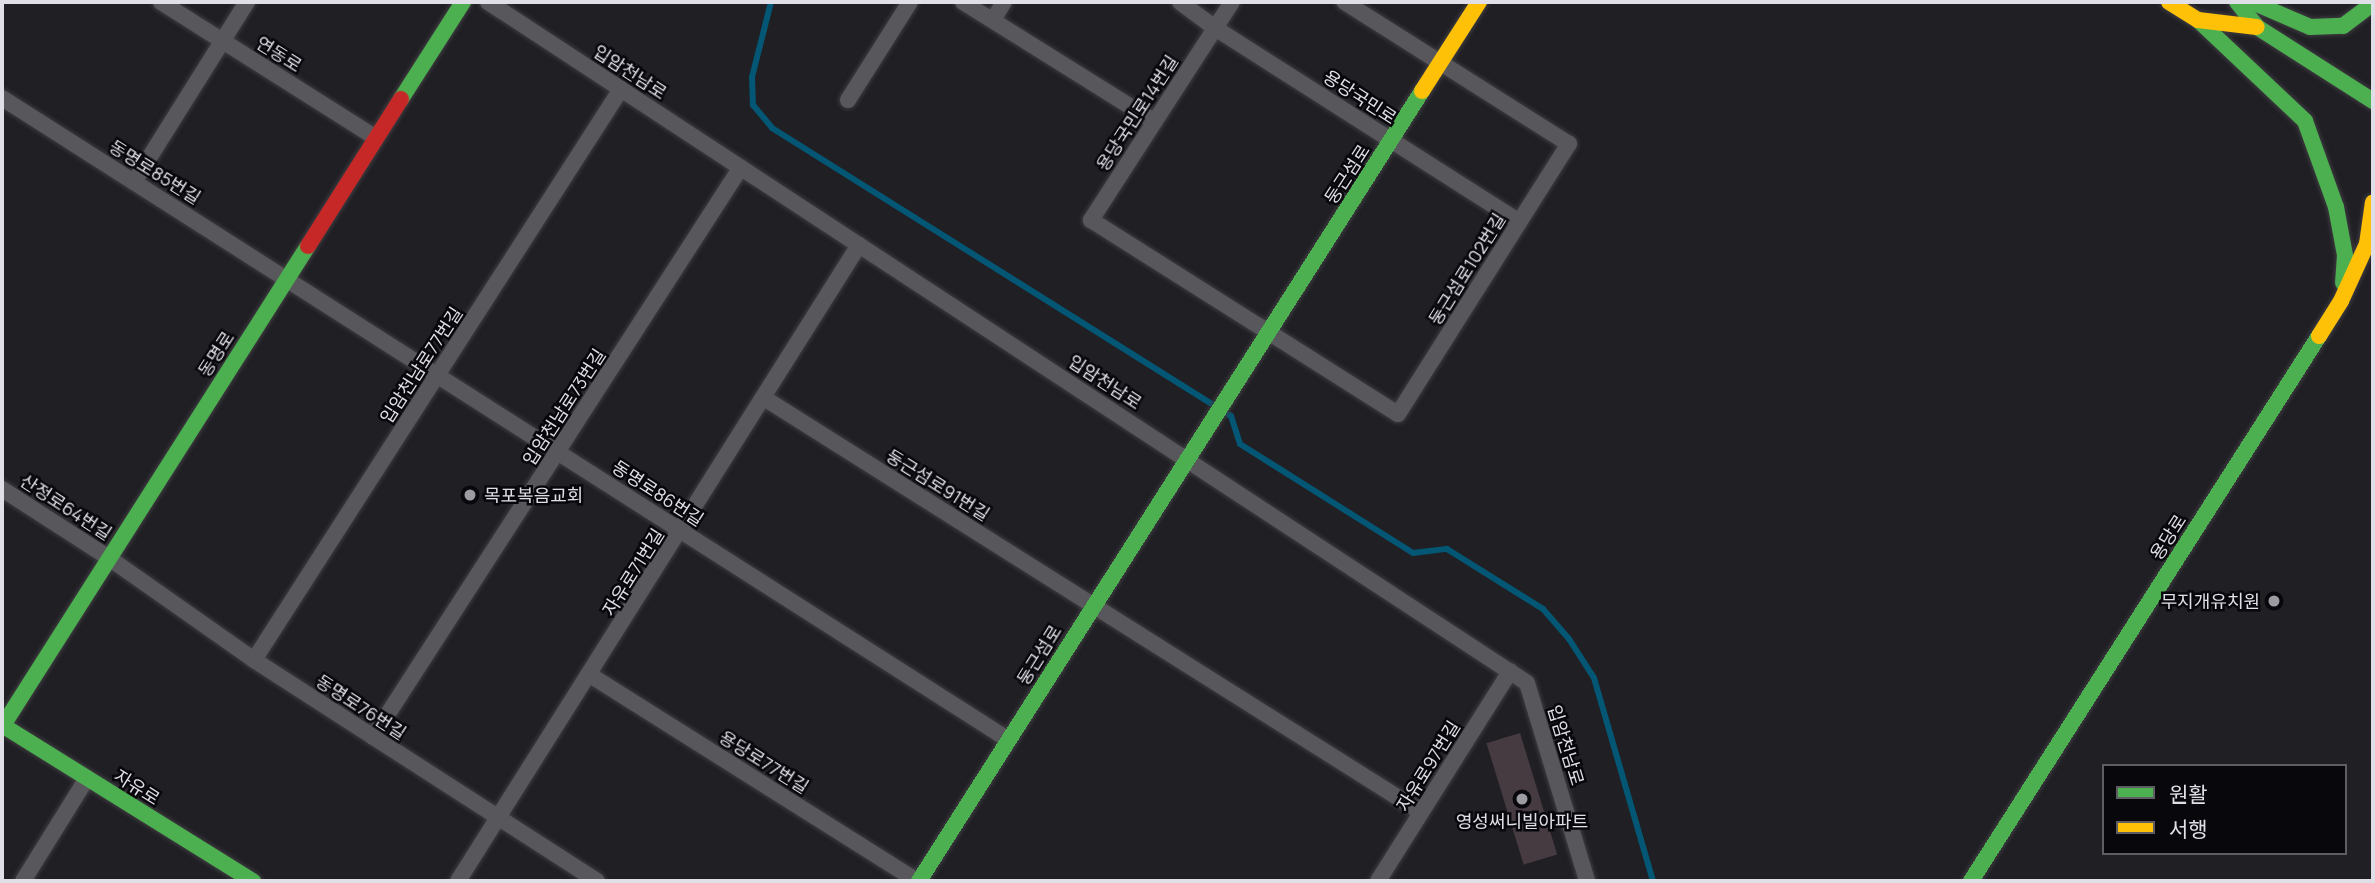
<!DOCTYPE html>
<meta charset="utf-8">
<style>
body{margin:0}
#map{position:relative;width:2375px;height:883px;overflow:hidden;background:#201f24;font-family:Manrope,"Noto Sans KR",sans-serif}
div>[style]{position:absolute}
.stream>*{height:6px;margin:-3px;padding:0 3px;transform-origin:3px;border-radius:3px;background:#035774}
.building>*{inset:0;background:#463b41;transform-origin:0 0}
.roads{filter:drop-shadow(0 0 2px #3d3c40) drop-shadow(0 0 2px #3d3c40)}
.street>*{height:16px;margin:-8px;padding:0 8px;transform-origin:8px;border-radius:8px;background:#58575b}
.fast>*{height:16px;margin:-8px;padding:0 8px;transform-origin:8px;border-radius:8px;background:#4caf50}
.slow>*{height:16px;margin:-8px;padding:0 8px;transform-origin:8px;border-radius:8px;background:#ffc107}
.jam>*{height:16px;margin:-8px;padding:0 8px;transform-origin:8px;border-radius:8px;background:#c62828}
.dots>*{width:19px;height:19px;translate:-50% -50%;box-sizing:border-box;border:4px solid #08070c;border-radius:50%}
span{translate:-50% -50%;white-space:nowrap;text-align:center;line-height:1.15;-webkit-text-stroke:5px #08070c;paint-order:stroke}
.street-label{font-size:18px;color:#e0dee6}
.poi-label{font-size:18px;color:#e0dee6}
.left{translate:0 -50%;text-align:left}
.right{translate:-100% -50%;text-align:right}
.frame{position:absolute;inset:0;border:4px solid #e0dee6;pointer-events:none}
.legend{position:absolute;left:2102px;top:764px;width:245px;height:91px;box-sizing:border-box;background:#08070c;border:2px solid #5e5d63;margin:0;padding:9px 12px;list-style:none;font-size:21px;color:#e0dee6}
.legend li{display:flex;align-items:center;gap:14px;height:35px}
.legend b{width:35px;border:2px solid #5e5d63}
</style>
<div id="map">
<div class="stream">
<div style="left:771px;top:2px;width:77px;rotate:104.2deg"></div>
<div style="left:752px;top:77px;width:28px;rotate:88deg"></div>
<div style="left:753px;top:105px;width:30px;rotate:50deg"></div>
<div style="left:772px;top:128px;width:542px;rotate:32.11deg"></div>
<div style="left:1231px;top:416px;width:29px;rotate:72deg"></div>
<div style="left:1240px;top:444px;width:204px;rotate:32.2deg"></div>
<div style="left:1413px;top:553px;width:34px;rotate:-7deg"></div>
<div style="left:1447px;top:549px;width:113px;rotate:32deg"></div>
<div style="left:1543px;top:609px;width:40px;rotate:49deg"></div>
<div style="left:1569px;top:639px;width:46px;rotate:57.3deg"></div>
<div style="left:1594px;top:678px;width:211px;rotate:73.8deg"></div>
</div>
<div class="building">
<div style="left:1520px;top:733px;width:127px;height:35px;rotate:73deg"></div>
</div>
<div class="roads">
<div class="street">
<div style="left:161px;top:2px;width:254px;rotate:32.3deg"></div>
<div style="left:488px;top:2px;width:1242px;rotate:33.24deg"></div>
<div style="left:1527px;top:683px;width:207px;rotate:73.1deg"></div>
<div style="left:963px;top:2px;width:226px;rotate:32deg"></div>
<div style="left:1180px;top:2px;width:44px;rotate:36.6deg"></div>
<div style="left:1215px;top:28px;width:361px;rotate:32.5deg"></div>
<div style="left:1232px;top:2px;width:260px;rotate:122.9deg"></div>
<div style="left:1091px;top:220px;width:363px;rotate:32.3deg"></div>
<div style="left:1398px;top:414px;width:320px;rotate:-57.7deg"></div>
<div style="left:1569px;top:144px;width:266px;rotate:-147.7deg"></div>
<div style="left:993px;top:20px;width:21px;rotate:-59deg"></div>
<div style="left:2px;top:98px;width:1194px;rotate:32.52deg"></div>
<div style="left:848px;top:100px;width:116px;rotate:-57.7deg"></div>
<div style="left:134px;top:182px;width:213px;rotate:-57.9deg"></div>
<div style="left:764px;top:398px;width:777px;rotate:32.22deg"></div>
<div style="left:2px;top:489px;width:127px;rotate:32.8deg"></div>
<div style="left:109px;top:558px;width:177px;rotate:35.1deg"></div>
<div style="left:254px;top:660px;width:408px;rotate:32.8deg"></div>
<div style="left:254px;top:660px;width:679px;rotate:-57.27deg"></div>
<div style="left:590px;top:675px;width:386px;rotate:32.2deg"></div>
<div style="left:373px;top:737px;width:678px;rotate:-57.15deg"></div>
<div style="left:23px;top:881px;width:121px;rotate:-58.1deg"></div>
<div style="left:458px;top:881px;width:752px;rotate:-57.77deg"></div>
<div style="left:1378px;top:881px;width:248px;rotate:-57.8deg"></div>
</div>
<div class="fast">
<div style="left:2237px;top:2px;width:32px;rotate:51deg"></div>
<div style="left:2257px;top:27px;width:138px;rotate:32.5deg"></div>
<div style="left:2252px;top:2px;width:63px;rotate:23.3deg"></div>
<div style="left:2310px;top:27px;width:33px;rotate:-2deg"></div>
<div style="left:2343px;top:26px;width:38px;rotate:-37deg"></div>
<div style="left:2198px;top:20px;width:147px;rotate:43.3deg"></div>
<div style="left:2305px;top:121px;width:91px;rotate:70.2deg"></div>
<div style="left:2336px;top:207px;width:49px;rotate:79.4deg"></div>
<div style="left:2345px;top:255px;width:28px;rotate:94deg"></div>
<div style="left:401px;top:99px;width:115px;rotate:-57.4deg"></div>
<div style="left:2px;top:725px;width:296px;rotate:31.9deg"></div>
<div style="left:2px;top:727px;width:570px;rotate:-57.54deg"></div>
<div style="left:919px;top:881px;width:937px;rotate:-57.51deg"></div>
<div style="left:1971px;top:881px;width:647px;rotate:-57.44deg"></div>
</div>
<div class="slow">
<div style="left:2169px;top:2px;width:34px;rotate:32deg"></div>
<div style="left:2198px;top:20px;width:59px;rotate:6.8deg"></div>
<div style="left:1422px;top:91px;width:106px;rotate:-57.4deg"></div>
<div style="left:2319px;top:336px;width:41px;rotate:-57.8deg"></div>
<div style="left:2341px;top:301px;width:63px;rotate:-65.5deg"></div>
<div style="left:2367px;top:244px;width:42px;rotate:-81.9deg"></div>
</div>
<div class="jam">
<div style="left:308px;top:246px;width:174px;rotate:-57.7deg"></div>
</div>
</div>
<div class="dots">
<div style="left:470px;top:495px;background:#9d9ba2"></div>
<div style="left:2274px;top:601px;background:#9d9ba2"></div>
<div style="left:1522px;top:799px;background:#9d9ba2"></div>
</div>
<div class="street-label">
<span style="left:279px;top:54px;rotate:32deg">연동로</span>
<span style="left:630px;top:72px;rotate:33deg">입암천남로</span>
<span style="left:1360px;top:97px;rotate:33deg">용당국민로</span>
<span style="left:1137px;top:113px;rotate:-57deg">용당국민로14번길</span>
<span style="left:155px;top:172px;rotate:32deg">동명로85번길</span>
<span style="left:1347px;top:174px;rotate:-57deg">둥근섬로</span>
<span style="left:1467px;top:269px;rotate:-58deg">둥근섬로102번길</span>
<span style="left:216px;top:354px;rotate:-57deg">동명로</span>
<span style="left:421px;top:365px;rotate:-57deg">입암천남로77번길</span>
<span style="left:1105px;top:382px;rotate:33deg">입암천남로</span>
<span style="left:564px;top:407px;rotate:-57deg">입암천남로73번길</span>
<span style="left:938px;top:485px;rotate:32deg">둥근섬로91번길</span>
<span style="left:658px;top:493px;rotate:33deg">동명로86번길</span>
<span style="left:66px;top:507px;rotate:33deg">산정로64번길</span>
<span style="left:2168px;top:537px;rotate:-57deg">용당로</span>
<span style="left:633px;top:572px;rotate:-58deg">자유로71번길</span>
<span style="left:1039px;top:655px;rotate:-58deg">둥근섬로</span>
<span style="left:361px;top:707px;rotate:33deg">동명로76번길</span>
<span style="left:1566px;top:745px;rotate:73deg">입암천남로</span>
<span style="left:764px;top:762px;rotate:32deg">용당로77번길</span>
<span style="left:1428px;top:766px;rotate:-58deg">자유로97번길</span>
<span style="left:137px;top:787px;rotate:32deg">자유로</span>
</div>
<div class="poi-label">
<span class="left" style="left:484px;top:495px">목포복음교회</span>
<span class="right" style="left:2260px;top:601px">무지개유치원</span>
<span style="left:1522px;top:821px">영성써니빌아파트</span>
</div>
<div class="frame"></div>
<ul class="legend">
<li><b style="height:9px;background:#4caf50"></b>원활</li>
<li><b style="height:9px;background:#ffc107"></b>서행</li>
</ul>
</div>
